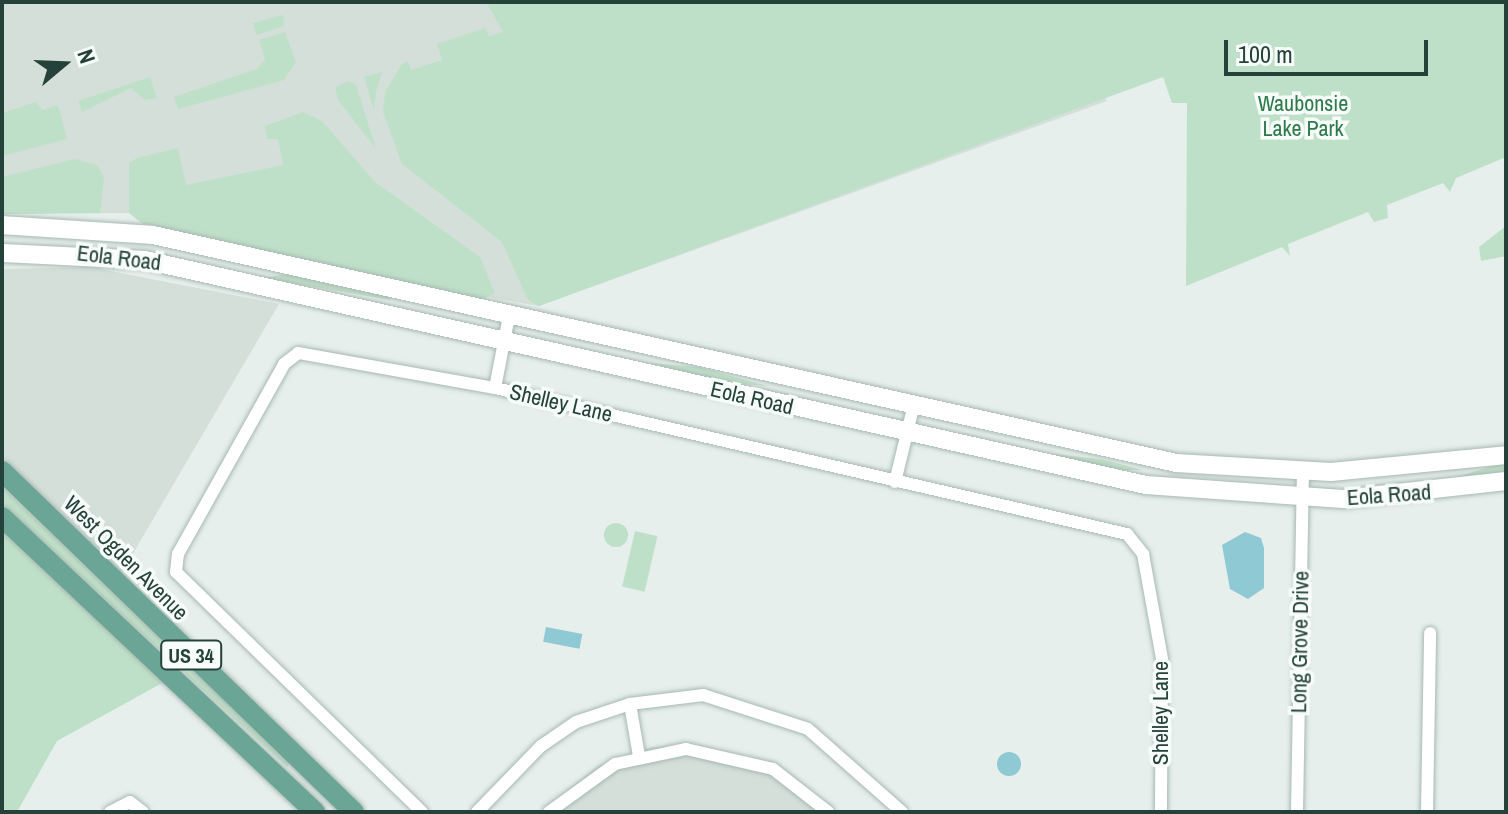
<!DOCTYPE html>
<style>
body{margin:0}
#map{position:relative;width:1508px;height:814px;overflow:hidden;background:#e6efeb;font-family:"Archivo Narrow",sans-serif}
div>[style]{position:absolute}
.built>*{inset:0;background:#d4dfda}
.green>*{inset:0;background:#bfe0c8;transform-origin:0 0}
.round{border-radius:50%}
.water>*{inset:0;background:#8ec9d4;transform-origin:0 0}
.roads{filter:drop-shadow(0 0 2px #a8b8b2) drop-shadow(0 0 2px #a8b8b2)}
.minor>*{height:12px;margin:-6px;padding:0 6px;transform-origin:6px;border-radius:6px;background:#fff}
.secondary>*{height:18px;margin:-9px;padding:0 9px;transform-origin:9px;border-radius:9px;background:#fff}
.primary>*{height:20px;margin:-10px;padding:0 10px;transform-origin:10px;border-radius:10px;background:#6aa596}
span{translate:-50% -50%;white-space:nowrap;text-align:center;line-height:1.15;-webkit-text-stroke:7px #f7fbf9;paint-order:stroke}
.shield-label span{padding:2px 6px;background:#f7fbf9;border:2px solid;border-radius:6px;-webkit-text-stroke-width:0}
.shield-label{font-size:20px;color:#24423a;font-weight:700}
.park-label{font-size:22px;color:#2d7a4b}
.street-label{font-size:22px;color:#24423a}
.frame{position:absolute;inset:0;border:4px solid #24423a;pointer-events:none}
.north{position:absolute;left:24px;top:24px;width:80px;height:80px;-webkit-text-stroke:6px #f7fbf9;paint-order:stroke;rotate:71deg;font-size:22px;font-weight:700;line-height:32px;text-align:center;color:#24423a}
.north::after{content:'';display:block;margin:auto;width:28px;height:36px;background:#24423a;clip-path:polygon(50% 0,100% 100%,50% 72%,0 100%)}
.scale{position:absolute;left:1224px;top:40px;width:204px;height:36px;box-sizing:border-box;border:4px solid #24423a;border-top:0;padding-left:10px;font-size:24px;line-height:28px;white-space:nowrap;color:#24423a;-webkit-text-stroke:6px #f7fbf9;paint-order:stroke}
</style>
<div id="map">
<div class="built">
<div style="clip-path:polygon(2px 2px,1064px 2px,1107px 101px,539px 306px,366px 276px,143px 224px,129px 213px,2px 214px)"></div>
<div style="clip-path:polygon(90px 267px,279px 304px,121px 574px,2px 456px,2px 269px)"></div>
<div style="clip-path:polygon(688px 746px,759px 759px,832px 812px,541px 812px,597px 766px,652px 747px)"></div>
</div>
<div class="green">
<div style="clip-path:polygon(486px 2px,1506px 2px,1506px 157px,1456px 178px,1450px 192px,1443px 183px,1387px 205px,1388px 218px,1374px 222px,1368px 212px,1288px 244px,1290px 256px,1282px 247px,1186px 286px,1187px 103px,1172px 103px,1163px 77px,539px 306px,528px 300px,502px 242px,402px 164px,383px 112px,385px 92px,402px 64px,408px 61px,411px 70px,442px 60px,437px 44px,485px 28px,489px 36px,503px 32px)"></div>
<div style="clip-path:polygon(283px 15px,284px 26px,257px 35px,253px 23px)"></div>
<div style="clip-path:polygon(285px 32px,296px 62px,284px 80px,178px 109px,174px 97px,257px 69px,265px 59px,259px 40px)"></div>
<div style="clip-path:polygon(382px 72px,376px 92px,374px 110px,364px 77px)"></div>
<div style="clip-path:polygon(150px 77px,157px 98px,145px 100px,131px 88px,82px 112px,78px 101px)"></div>
<div style="clip-path:polygon(349px 81px,356px 85px,376px 149px,338px 100px,335px 87px)"></div>
<div style="clip-path:polygon(36px 102px,42px 110px,58px 105px,67px 139px,2px 156px,2px 113px)"></div>
<div style="clip-path:polygon(303px 112px,322px 121px,375px 182px,480px 257px,495px 293px,478px 301px,143px 224px,129px 213px,129px 163px,137px 158px,178px 148px,186px 185px,283px 165px,278px 139px,267px 139px,265px 126px)"></div>
<div style="clip-path:polygon(75px 159px,97px 165px,104px 177px,100px 213px,2px 214px,2px 177px)"></div>
<div style="clip-path:polygon(1506px 226px,1506px 256px,1481px 261px,1479px 247px)"></div>
<div style="clip-path:polygon(287px 274px,391px 297px,390px 300px,263px 278px)"></div>
<div style="clip-path:polygon(650px 363px,698px 367px,768px 386px,723px 382px)"></div>
<div style="clip-path:polygon(1051px 454px,1101px 459px,1143px 470px,1115px 470px)"></div>
<div style="clip-path:polygon(1506px 462px,1506px 473px,1454px 478px,1482px 469px)"></div>
<div style="clip-path:polygon(2px 487px,290px 763px,287px 767px,2px 504px)"></div>
<div class="round" style="left:604px;top:523px;width:24px;height:24px"></div>
<div style="clip-path:polygon(2px 527px,164px 682px,57px 741px,17px 812px,2px 812px)"></div>
<div style="left:635px;top:531px;width:23px;height:57px;rotate:13deg"></div>
</div>
<div class="water">
<div style="clip-path:polygon(1245px 532px,1261px 538px,1264px 548px,1264px 588px,1248px 599px,1230px 589px,1222px 545px)"></div>
<div style="left:546px;top:627px;width:37px;height:15px;rotate:11deg"></div>
<div class="round" style="left:997px;top:752px;width:24px;height:24px"></div>
</div>
<div class="roads">
<div class="minor">
<div style="left:495px;top:388px;width:73px;rotate:-79deg"></div>
<div style="left:895px;top:482px;width:76px;rotate:-76.3deg"></div>
<div style="left:630px;top:704px;width:53px;rotate:80.2deg"></div>
<div style="left:110px;top:812px;width:22px;rotate:-27deg"></div>
<div style="left:130px;top:802px;width:16px;rotate:38deg"></div>
<div style="left:422px;top:812px;width:344px;rotate:-135.7deg"></div>
<div style="left:176px;top:572px;width:18px;rotate:-84deg"></div>
<div style="left:178px;top:554px;width:218px;rotate:-60.8deg"></div>
<div style="left:284px;top:364px;width:18px;rotate:-38deg"></div>
<div style="left:298px;top:353px;width:200px;rotate:10.1deg"></div>
<div style="left:495px;top:388px;width:649px;rotate:13.01deg"></div>
<div style="left:1127px;top:534px;width:26px;rotate:51deg"></div>
<div style="left:1143px;top:554px;width:107px;rotate:79.7deg"></div>
<div style="left:1162px;top:659px;width:153px;rotate:90.4deg"></div>
<div style="left:477px;top:812px;width:92px;rotate:-45.9deg"></div>
<div style="left:541px;top:746px;width:42px;rotate:-34.4deg"></div>
<div style="left:576px;top:722px;width:57px;rotate:-18.4deg"></div>
<div style="left:630px;top:704px;width:74px;rotate:-7deg"></div>
<div style="left:703px;top:695px;width:110px;rotate:17.9deg"></div>
<div style="left:808px;top:729px;width:125px;rotate:41.4deg"></div>
<div style="left:549px;top:812px;width:82px;rotate:-36deg"></div>
<div style="left:615px;top:764px;width:73px;rotate:-11.9deg"></div>
<div style="left:686px;top:749px;width:89px;rotate:12.9deg"></div>
<div style="left:773px;top:769px;width:70px;rotate:38deg"></div>
<div style="left:1297px;top:812px;width:340px;rotate:-89deg"></div>
<div style="left:1427px;top:812px;width:179px;rotate:-89deg"></div>
</div>
<div class="secondary">
<div style="left:2px;top:225px;width:151px;rotate:3.8deg"></div>
<div style="left:153px;top:235px;width:1048px;rotate:12.56deg"></div>
<div style="left:1176px;top:463px;width:155px;rotate:3.3deg"></div>
<div style="left:1331px;top:472px;width:176px;rotate:-5.5deg"></div>
<div style="left:2px;top:253px;width:143px;rotate:2.8deg"></div>
<div style="left:145px;top:260px;width:1026px;rotate:12.67deg"></div>
<div style="left:1146px;top:485px;width:197px;rotate:4.1deg"></div>
<div style="left:1343px;top:499px;width:164px;rotate:-6.3deg"></div>
</div>
<div class="primary">
<div style="left:2px;top:471px;width:490px;rotate:44.1deg"></div>
<div style="left:2px;top:517px;width:430px;rotate:43.3deg"></div>
</div>
</div>
<div class="shield-label">
<span style="left:191px;top:655px">US 34</span>
</div>
<div class="park-label">
<span style="left:1303px;top:116px">Waubonsie<br>Lake Park</span>
</div>
<div class="street-label">
<span style="left:119px;top:258px;rotate:7deg">Eola Road</span>
<span style="left:752px;top:398px;rotate:13deg">Eola Road</span>
<span style="left:561px;top:403px;rotate:13deg">Shelley Lane</span>
<span style="left:1389px;top:495px;rotate:-4deg">Eola Road</span>
<span style="left:126px;top:558px;rotate:45deg">West Ogden Avenue</span>
<span style="left:1300px;top:642px;rotate:-89deg">Long Grove Drive</span>
<span style="left:1161px;top:713px;rotate:-90deg">Shelley Lane</span>
</div>
<div class="frame"></div>
<div class="north">N</div>
<div class="scale">100 m</div>
</div>
